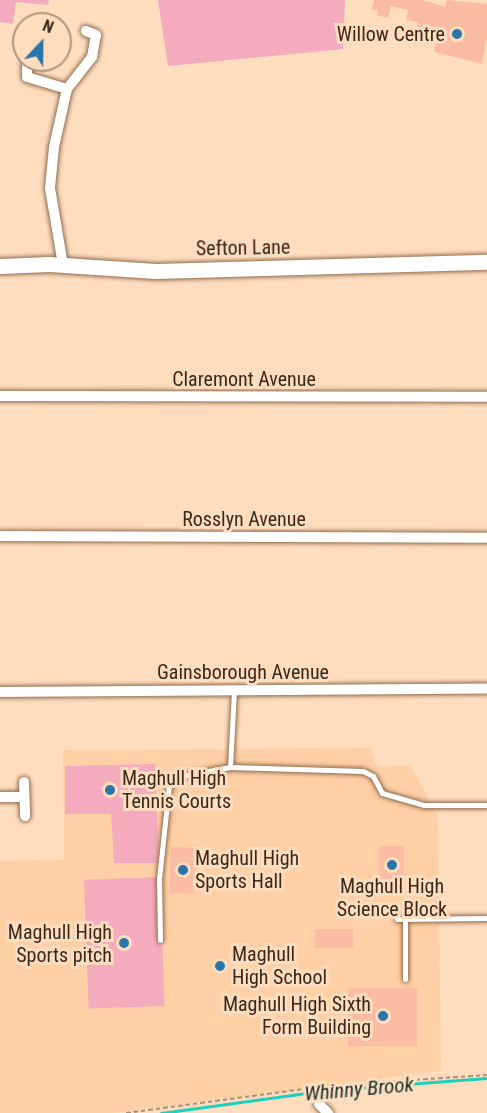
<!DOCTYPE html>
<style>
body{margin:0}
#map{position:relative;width:487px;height:1113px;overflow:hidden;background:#feddbf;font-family:"Roboto Condensed",sans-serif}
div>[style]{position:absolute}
.built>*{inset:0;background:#ffcfa5}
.green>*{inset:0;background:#f4abbd;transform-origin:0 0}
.stream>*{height:3px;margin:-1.5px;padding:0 1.5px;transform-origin:1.5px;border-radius:1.5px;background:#1cd0bc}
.building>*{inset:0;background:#fabca3;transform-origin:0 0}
.path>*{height:1.5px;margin-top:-0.75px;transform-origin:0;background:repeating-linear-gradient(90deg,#a88f78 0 4.5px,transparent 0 7.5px)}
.roads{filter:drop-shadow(0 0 2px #926d4c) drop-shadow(0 0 2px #926d4c)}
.lane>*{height:5px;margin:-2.5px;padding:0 2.5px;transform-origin:2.5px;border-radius:2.5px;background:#fff}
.street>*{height:10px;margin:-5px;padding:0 5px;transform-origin:5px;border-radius:5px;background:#fff}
.secondary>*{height:15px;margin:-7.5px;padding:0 7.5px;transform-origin:7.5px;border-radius:7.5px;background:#fff}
.dots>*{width:16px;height:16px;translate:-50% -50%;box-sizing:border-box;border:3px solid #feddbf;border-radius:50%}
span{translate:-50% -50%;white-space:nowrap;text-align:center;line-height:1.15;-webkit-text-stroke:6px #feddbf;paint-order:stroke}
.poi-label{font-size:20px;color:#39291b}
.right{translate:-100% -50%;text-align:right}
.left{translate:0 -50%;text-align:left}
.street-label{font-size:20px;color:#39291b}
.water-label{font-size:21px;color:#19332f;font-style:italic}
.north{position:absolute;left:12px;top:12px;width:60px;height:60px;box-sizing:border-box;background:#feddbf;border:2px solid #af957d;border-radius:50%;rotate:22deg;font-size:16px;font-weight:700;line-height:24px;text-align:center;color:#39291b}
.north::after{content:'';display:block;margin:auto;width:21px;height:27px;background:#2c75a9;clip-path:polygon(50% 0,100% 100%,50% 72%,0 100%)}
</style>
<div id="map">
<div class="built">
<div style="clip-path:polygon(371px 748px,376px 766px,410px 765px,438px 816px,441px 1071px,113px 1113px,0 1113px,0 861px,64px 860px,63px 750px)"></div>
</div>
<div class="green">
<div style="clip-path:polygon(0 0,49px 0,48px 5px,16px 2px,13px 24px,0 22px)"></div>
<div style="clip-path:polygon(158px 0,345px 0,343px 49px,168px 66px)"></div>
<div style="clip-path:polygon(155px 764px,159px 863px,114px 863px,111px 814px,65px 814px,65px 766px)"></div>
<div style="left:160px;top:877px;width:129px;height:76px;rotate:88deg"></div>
</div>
<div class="stream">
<div style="left:161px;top:1113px;width:169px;rotate:-7.8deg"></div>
<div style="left:328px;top:1090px;width:159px;rotate:-4.3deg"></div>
</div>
<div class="building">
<div style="clip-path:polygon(374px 0,423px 0,445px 7px,447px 0,487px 4px,487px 39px,482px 64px,434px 52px,437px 36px,416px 31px,418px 22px,406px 20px,408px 10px,391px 6px,388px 18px,376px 15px,378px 11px,372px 9px)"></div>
<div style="left:379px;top:846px;width:25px;height:39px"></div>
<div style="left:171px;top:847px;width:24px;height:46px;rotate:2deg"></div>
<div style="left:315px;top:929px;width:38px;height:19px"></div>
<div style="left:348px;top:988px;width:69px;height:58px"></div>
</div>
<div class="path">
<div style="left:126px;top:1113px;width:202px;rotate:-7.7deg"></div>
<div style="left:326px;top:1086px;width:161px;rotate:-3.9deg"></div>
</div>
<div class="roads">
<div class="lane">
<div style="left:230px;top:767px;width:133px;rotate:1.7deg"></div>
<div style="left:363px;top:771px;width:11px;rotate:27deg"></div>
<div style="left:373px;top:776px;width:19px;rotate:62deg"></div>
<div style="left:382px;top:793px;width:44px;rotate:15.9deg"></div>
<div style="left:424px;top:805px;width:63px"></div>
<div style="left:397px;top:919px;width:90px;rotate:-0.6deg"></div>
<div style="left:405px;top:919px;width:60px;rotate:90deg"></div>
<div style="left:160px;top:940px;width:61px;rotate:-90.9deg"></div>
<div style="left:159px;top:879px;width:94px;rotate:-83.9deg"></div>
<div style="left:169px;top:786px;width:16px;rotate:-38deg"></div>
<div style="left:182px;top:776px;width:49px;rotate:-10.6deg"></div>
<div style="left:230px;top:767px;width:77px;rotate:-87deg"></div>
</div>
<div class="street">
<div style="left:27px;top:60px;width:17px;rotate:90deg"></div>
<div style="left:27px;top:77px;width:42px;rotate:16.7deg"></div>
<div style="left:63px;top:265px;width:78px;rotate:-99.6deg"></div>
<div style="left:50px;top:188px;width:41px;rotate:-84.4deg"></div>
<div style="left:54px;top:147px;width:59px;rotate:-77.4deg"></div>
<div style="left:67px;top:89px;width:41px;rotate:-52deg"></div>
<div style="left:92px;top:57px;width:22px;rotate:-80deg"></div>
<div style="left:96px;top:35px;width:11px;rotate:-158deg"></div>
<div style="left:0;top:396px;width:487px;rotate:0.1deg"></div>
<div style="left:0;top:536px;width:487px;rotate:0.2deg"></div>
<div style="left:0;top:692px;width:487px;rotate:-0.4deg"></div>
<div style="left:24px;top:782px;width:34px;rotate:88deg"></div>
<div style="left:0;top:797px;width:24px"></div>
<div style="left:319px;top:1104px;width:13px;rotate:45deg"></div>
</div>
<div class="secondary">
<div style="left:0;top:266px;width:49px;rotate:-2.3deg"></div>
<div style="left:49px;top:264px;width:107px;rotate:3.7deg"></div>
<div style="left:156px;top:271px;width:331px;rotate:-1.6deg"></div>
</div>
</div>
<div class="dots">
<div style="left:457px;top:34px;background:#2c75a9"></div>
<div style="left:110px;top:790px;background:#2c75a9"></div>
<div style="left:392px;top:865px;background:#2c75a9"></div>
<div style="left:183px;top:870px;background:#2c75a9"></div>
<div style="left:124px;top:943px;background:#2c75a9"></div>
<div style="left:220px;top:966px;background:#2c75a9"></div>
<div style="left:383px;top:1016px;background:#2c75a9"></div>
</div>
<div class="poi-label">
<span class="right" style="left:445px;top:34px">Willow Centre</span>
<span class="left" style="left:122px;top:790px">Maghull High<br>Tennis Courts</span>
<span class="left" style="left:195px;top:870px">Maghull High<br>Sports Hall</span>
<span style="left:392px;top:898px">Maghull High<br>Science Block</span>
<span class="right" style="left:112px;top:944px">Maghull High<br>Sports pitch</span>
<span class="left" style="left:232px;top:966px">Maghull<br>High School</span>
<span class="right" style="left:371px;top:1016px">Maghull High Sixth<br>Form Building</span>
</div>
<div class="street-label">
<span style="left:243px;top:248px;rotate:-1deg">Sefton Lane</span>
<span style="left:244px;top:379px">Claremont Avenue</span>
<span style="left:244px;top:519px">Rosslyn Avenue</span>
<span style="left:243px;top:672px">Gainsborough Avenue</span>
</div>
<div class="water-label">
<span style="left:359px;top:1089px;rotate:-5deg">Whinny Brook</span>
</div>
<div class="north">N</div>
</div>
